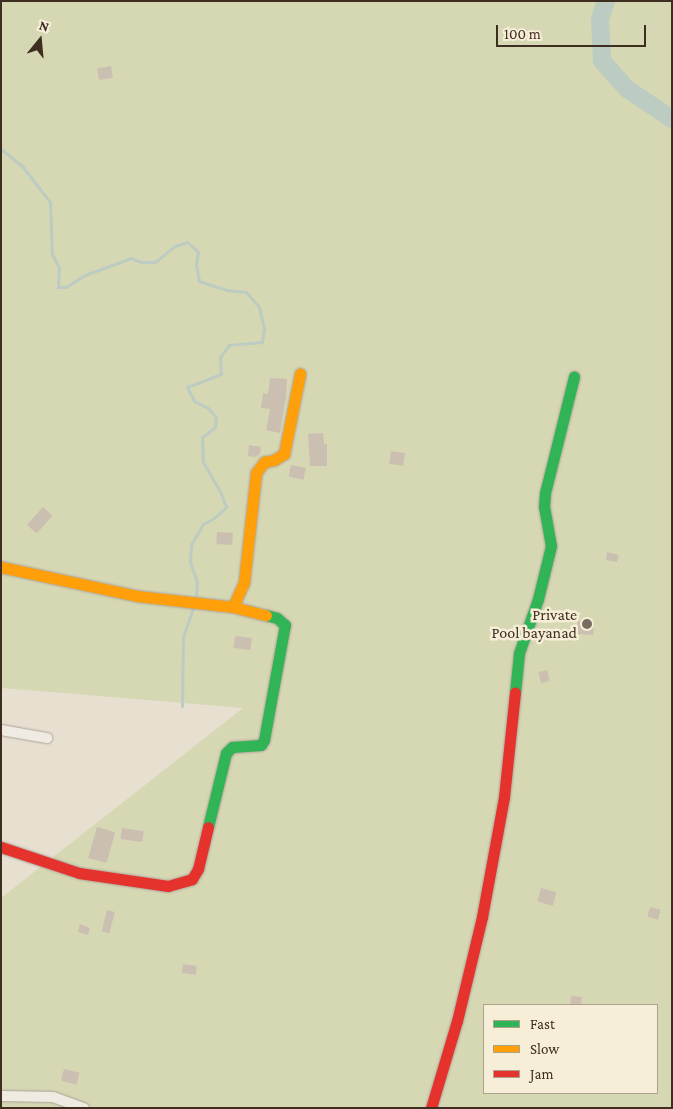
<!DOCTYPE html>
<style>
body{margin:0}
#map{position:relative;width:673px;height:1109px;overflow:hidden;background:#e7e0d1;font-family:"Crimson Pro",serif}
div>[style]{position:absolute}
.green>*{inset:0;background:#d6d7b3}
.stream>*{height:3px;margin:-1.5px;padding:0 1.5px;transform-origin:1.5px;border-radius:1.5px;background:#bcccc2}
.river>*{height:18px;margin:-9px;padding:0 9px;transform-origin:9px;border-radius:9px;background:#bcccc2}
.building>*{inset:0;background:#cbbfb2;transform-origin:0 0}
.roads{filter:drop-shadow(0 0 1px #ada599) drop-shadow(0 0 1px #ada599)}
.street>*{height:10px;margin:-5px;padding:0 5px;transform-origin:5px;border-radius:5px;background:#efebe3}
.fast>*{height:11px;margin:-5.5px;padding:0 5.5px;transform-origin:5.5px;border-radius:5.5px;background:#30b455}
.slow>*{height:11px;margin:-5.5px;padding:0 5.5px;transform-origin:5.5px;border-radius:5.5px;background:#ff9f0a}
.jam>*{height:11px;margin:-5.5px;padding:0 5.5px;transform-origin:5.5px;border-radius:5.5px;background:#e5322d}
.dots>*{width:14px;height:14px;translate:-50% -50%;box-sizing:border-box;border:2px solid #f7eed8;border-radius:50%}
span{translate:-50% -50%;white-space:nowrap;text-align:center;line-height:1.15;-webkit-text-stroke:5px #f7eed8;paint-order:stroke}
.poi-label{font-size:16px;color:#3d2e20}
.right{translate:-100% -50%;text-align:right}
.frame{position:absolute;inset:0;border:2px solid #3d2e20;pointer-events:none}
.legend{position:absolute;left:483px;top:1004px;width:175px;height:90px;box-sizing:border-box;background:#f7eed8;border:1px solid #ada18e;margin:0;padding:6px 9px;list-style:none;font-size:15px;color:#3d2e20}
.legend li{display:flex;align-items:center;gap:10px;height:25px}
.legend b{width:25px;border:1px solid #ada18e}
.north{position:absolute;left:15px;top:15px;width:50px;height:50px;-webkit-text-stroke:4px #f7eed8;paint-order:stroke;rotate:17deg;font-size:14px;font-weight:700;line-height:20px;text-align:center;color:#3d2e20}
.north::after{content:'';display:block;margin:auto;width:18px;height:22px;background:#3d2e20;clip-path:polygon(50% 0,100% 100%,50% 72%,0 100%)}
.scale{position:absolute;left:496px;top:25px;width:150px;height:22px;box-sizing:border-box;border:2px solid #3d2e20;border-top:0;padding-left:6px;font-size:15px;line-height:18px;white-space:nowrap;color:#3d2e20;-webkit-text-stroke:4px #f7eed8;paint-order:stroke}
</style>
<div id="map">
<div class="green">
<div style="clip-path:polygon(evenodd,1px 1px,672px 1px,672px 1108px,1px 1108px,1px 898px,243px 708px,1px 688px,1px 1px,484px 1005px,657px 1005px,657px 1093px,484px 1093px,484px 1005px)"></div>
</div>
<div class="stream">
<div style="left:1px;top:149px;width:27px;rotate:39deg"></div>
<div style="left:22px;top:166px;width:46px;rotate:52.1deg"></div>
<div style="left:50px;top:202px;width:52px;rotate:87.8deg"></div>
<div style="left:52px;top:254px;width:16px;rotate:63deg"></div>
<div style="left:59px;top:268px;width:19px;rotate:93deg"></div>
<div style="left:58px;top:287px;width:8px"></div>
<div style="left:66px;top:287px;width:22px;rotate:-32deg"></div>
<div style="left:85px;top:275px;width:49px;rotate:-20.3deg"></div>
<div style="left:131px;top:258px;width:11px;rotate:22deg"></div>
<div style="left:141px;top:262px;width:14px"></div>
<div style="left:155px;top:262px;width:26px;rotate:-39deg"></div>
<div style="left:175px;top:246px;width:13px;rotate:-18deg"></div>
<div style="left:187px;top:242px;width:15px;rotate:42deg"></div>
<div style="left:198px;top:252px;width:12px;rotate:99deg"></div>
<div style="left:196px;top:264px;width:17px;rotate:80deg"></div>
<div style="left:199px;top:281px;width:28px;rotate:18deg"></div>
<div style="left:226px;top:290px;width:20px;rotate:6deg"></div>
<div style="left:246px;top:292px;width:20px;rotate:49deg"></div>
<div style="left:259px;top:307px;width:22px;rotate:77deg"></div>
<div style="left:264px;top:328px;width:14px;rotate:98deg"></div>
<div style="left:262px;top:342px;width:33px;rotate:175deg"></div>
<div style="left:229px;top:345px;width:15px;rotate:127deg"></div>
<div style="left:220px;top:357px;width:17px;rotate:87deg"></div>
<div style="left:221px;top:374px;width:36px;rotate:159deg"></div>
<div style="left:187px;top:387px;width:16px;rotate:63deg"></div>
<div style="left:194px;top:401px;width:16px;rotate:27deg"></div>
<div style="left:208px;top:408px;width:12px;rotate:48deg"></div>
<div style="left:216px;top:417px;width:10px;rotate:96deg"></div>
<div style="left:215px;top:427px;width:16px;rotate:142deg"></div>
<div style="left:202px;top:437px;width:25px;rotate:88deg"></div>
<div style="left:203px;top:462px;width:34px;rotate:60deg"></div>
<div style="left:220px;top:491px;width:17px;rotate:69deg"></div>
<div style="left:226px;top:507px;width:16px;rotate:137deg"></div>
<div style="left:214px;top:518px;width:13px;rotate:151deg"></div>
<div style="left:203px;top:524px;width:24px;rotate:120deg"></div>
<div style="left:191px;top:545px;width:17px;rotate:93deg"></div>
<div style="left:190px;top:562px;width:21px;rotate:71deg"></div>
<div style="left:197px;top:582px;width:15px;rotate:94deg"></div>
<div style="left:182px;top:706px;width:69px;rotate:-89.2deg"></div>
<div style="left:183px;top:637px;width:31px;rotate:-71deg"></div>
</div>
<div class="river">
<div style="left:606px;top:1px;width:18px;rotate:109deg"></div>
<div style="left:600px;top:18px;width:43px;rotate:87.3deg"></div>
<div style="left:602px;top:61px;width:38px;rotate:48deg"></div>
<div style="left:627px;top:89px;width:54px;rotate:33.7deg"></div>
</div>
<div class="building">
<div style="left:111px;top:66px;width:12px;height:14px;rotate:81deg"></div>
<div style="clip-path:polygon(270px 378px,287px 379px,286px 397px,280px 433px,266px 430px,270px 409px,261px 408px,263px 393px,268px 394px)"></div>
<div style="clip-path:polygon(323px 433px,324px 444px,327px 444px,327px 466px,310px 466px,308px 434px)"></div>
<div style="clip-path:polygon(249px 445px,261px 447px,260px 454px,255px 457px,248px 456px)"></div>
<div style="left:391px;top:451px;width:14px;height:13px;rotate:8deg"></div>
<div style="left:291px;top:465px;width:15px;height:12px;rotate:11deg"></div>
<div style="left:43px;top:507px;width:13px;height:24px;rotate:42deg"></div>
<div style="left:217px;top:532px;width:16px;height:12px;rotate:4deg"></div>
<div style="clip-path:polygon(607px 552px,619px 555px,617px 562px,606px 560px)"></div>
<div style="left:578px;top:621px;width:16px;height:13px;rotate:4deg"></div>
<div style="left:235px;top:636px;width:17px;height:12px;rotate:7deg"></div>
<div style="left:547px;top:670px;width:11px;height:9px;rotate:75deg"></div>
<div style="left:97px;top:827px;width:19px;height:32px;rotate:16deg"></div>
<div style="left:122px;top:828px;width:22px;height:11px;rotate:8deg"></div>
<div style="left:541px;top:888px;width:16px;height:14px;rotate:15deg"></div>
<div style="left:650px;top:907px;width:11px;height:10px;rotate:15deg"></div>
<div style="left:107px;top:910px;width:8px;height:22px;rotate:14deg"></div>
<div style="clip-path:polygon(80px 924px,90px 928px,88px 935px,78px 932px)"></div>
<div style="left:183px;top:964px;width:14px;height:9px;rotate:8deg"></div>
<div style="clip-path:polygon(571px 996px,582px 997px,581px 1005px,570px 1005px)"></div>
<div style="left:64px;top:1069px;width:16px;height:12px;rotate:14deg"></div>
</div>
<div class="roads">
<div class="street">
<div style="left:1px;top:730px;width:47px;rotate:9.9deg"></div>
<div style="left:1px;top:1096px;width:52px;rotate:1.1deg"></div>
<div style="left:53px;top:1097px;width:33px;rotate:20deg"></div>
</div>
<div class="fast">
<div style="left:515px;top:693px;width:40px;rotate:-84.3deg"></div>
<div style="left:519px;top:653px;width:57px;rotate:-70.6deg"></div>
<div style="left:538px;top:599px;width:55px;rotate:-76.2deg"></div>
<div style="left:551px;top:546px;width:40px;rotate:-100deg"></div>
<div style="left:544px;top:507px;width:14px;rotate:-86deg"></div>
<div style="left:545px;top:493px;width:120px;rotate:-76deg"></div>
<div style="left:208px;top:827px;width:76px;rotate:-76.3deg"></div>
<div style="left:226px;top:753px;width:8px;rotate:-45deg"></div>
<div style="left:232px;top:747px;width:29px;rotate:-4deg"></div>
<div style="left:261px;top:745px;width:6px;rotate:-59deg"></div>
<div style="left:264px;top:740px;width:117px;rotate:-79.7deg"></div>
<div style="left:285px;top:625px;width:11px;rotate:-139deg"></div>
<div style="left:277px;top:618px;width:11px;rotate:-165deg"></div>
</div>
<div class="slow">
<div style="left:1px;top:567px;width:139px;rotate:12deg"></div>
<div style="left:137px;top:596px;width:97px;rotate:6.5deg"></div>
<div style="left:233px;top:607px;width:34px;rotate:14deg"></div>
<div style="left:233px;top:607px;width:27px;rotate:-66deg"></div>
<div style="left:244px;top:582px;width:110px;rotate:-83.7deg"></div>
<div style="left:256px;top:473px;width:14px;rotate:-54deg"></div>
<div style="left:264px;top:462px;width:10px;rotate:-11deg"></div>
<div style="left:274px;top:460px;width:12px;rotate:-31deg"></div>
<div style="left:284px;top:454px;width:82px;rotate:-78.7deg"></div>
</div>
<div class="jam">
<div style="left:1px;top:847px;width:82px;rotate:18.4deg"></div>
<div style="left:79px;top:873px;width:90px;rotate:8.3deg"></div>
<div style="left:168px;top:886px;width:25px;rotate:-16deg"></div>
<div style="left:192px;top:879px;width:12px;rotate:-59deg"></div>
<div style="left:198px;top:869px;width:43px;rotate:-76.6deg"></div>
<div style="left:431px;top:1108px;width:91px;rotate:-73.4deg"></div>
<div style="left:457px;top:1021px;width:107px;rotate:-76.5deg"></div>
<div style="left:482px;top:917px;width:122px;rotate:-79.6deg"></div>
<div style="left:504px;top:797px;width:105px;rotate:-84deg"></div>
</div>
</div>
<div class="dots">
<div style="left:587px;top:624px;background:#786c5e"></div>
</div>
<div class="poi-label">
<span class="right" style="left:577px;top:624px">Private<br>Pool bayanad</span>
</div>
<div class="frame"></div>
<ul class="legend">
<li><b style="height:6px;background:#30b455"></b>Fast</li>
<li><b style="height:6px;background:#ff9f0a"></b>Slow</li>
<li><b style="height:6px;background:#e5322d"></b>Jam</li>
</ul>
<div class="north">N</div>
<div class="scale">100 m</div>
</div>
